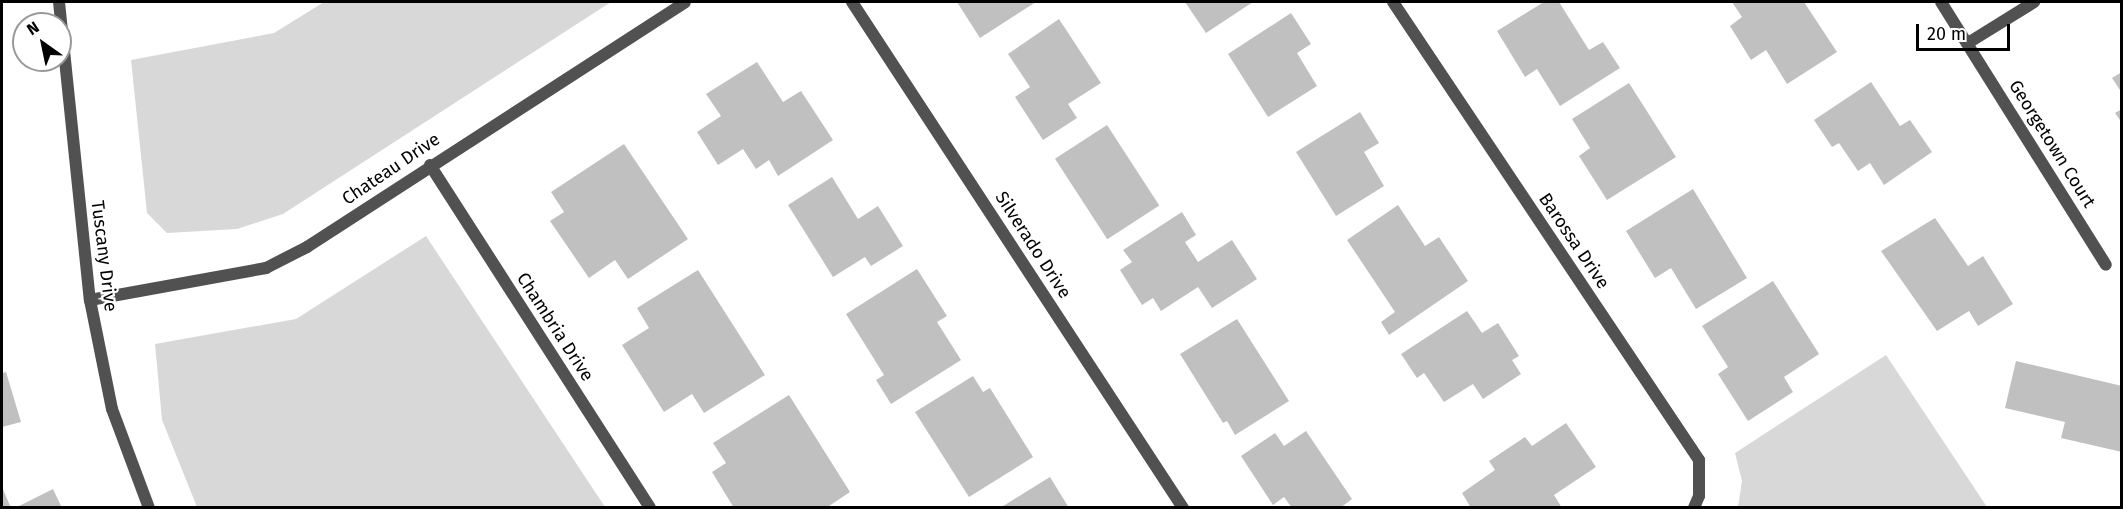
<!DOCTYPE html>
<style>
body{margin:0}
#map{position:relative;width:2123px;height:509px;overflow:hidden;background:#fff;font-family:"Fira Sans",sans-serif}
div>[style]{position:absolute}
.green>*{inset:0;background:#d8d8d8}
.building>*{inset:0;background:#c0c0c0;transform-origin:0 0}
.minor>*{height:12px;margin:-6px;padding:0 6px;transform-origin:6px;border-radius:6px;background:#515151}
span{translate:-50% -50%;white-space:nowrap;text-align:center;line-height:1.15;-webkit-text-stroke:4.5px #fff;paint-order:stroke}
.street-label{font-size:18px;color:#000}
.frame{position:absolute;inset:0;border:3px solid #000;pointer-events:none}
.north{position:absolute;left:12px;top:12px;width:60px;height:60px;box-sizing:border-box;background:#fff;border:2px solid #999;border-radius:50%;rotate:327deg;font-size:16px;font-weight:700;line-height:24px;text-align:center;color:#000}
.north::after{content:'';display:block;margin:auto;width:21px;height:27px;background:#000;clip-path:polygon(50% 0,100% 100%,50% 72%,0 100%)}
.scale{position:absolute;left:1916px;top:24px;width:94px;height:27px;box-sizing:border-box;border:3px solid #000;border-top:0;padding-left:8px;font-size:18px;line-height:21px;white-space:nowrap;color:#000;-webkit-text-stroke:4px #fff;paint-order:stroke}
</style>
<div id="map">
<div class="green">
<div style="clip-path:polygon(324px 2px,611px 2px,283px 214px,237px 229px,167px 233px,147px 213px,131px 60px,274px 33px)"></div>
<div style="clip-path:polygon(426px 236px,605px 507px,197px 507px,162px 420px,155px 344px,296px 319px)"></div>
<div style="clip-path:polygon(1886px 355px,1987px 507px,1738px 507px,1742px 481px,1735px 453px)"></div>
</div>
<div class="building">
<div style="clip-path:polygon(957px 2px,1036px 2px,980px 38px)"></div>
<div style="clip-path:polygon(1185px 2px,1253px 2px,1206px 33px)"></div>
<div style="clip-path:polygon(1544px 2px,1559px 2px,1589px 50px,1603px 42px,1620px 68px,1560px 106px,1537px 69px,1525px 77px,1497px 31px)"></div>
<div style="clip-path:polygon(1732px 2px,1804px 2px,1837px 52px,1787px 84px,1766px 50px,1751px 60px,1730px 26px,1742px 17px)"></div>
<div style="clip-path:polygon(1291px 13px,1311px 44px,1297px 53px,1317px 86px,1268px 117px,1228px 54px)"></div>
<div style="clip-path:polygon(1059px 19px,1101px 83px,1068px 104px,1077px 118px,1043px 140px,1015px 97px,1030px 87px,1008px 54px)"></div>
<div style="clip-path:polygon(757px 62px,783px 102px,801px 91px,833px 140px,778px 176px,769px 160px,756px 169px,743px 149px,718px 165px,697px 132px,721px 116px,706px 94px)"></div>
<div style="clip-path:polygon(2122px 72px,2122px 93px,2112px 78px)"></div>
<div style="clip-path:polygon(1871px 82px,1900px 126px,1910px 120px,1932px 152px,1884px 185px,1870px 163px,1858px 171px,1839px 143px,1832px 147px,1814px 120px)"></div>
<div style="clip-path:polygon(1629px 83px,1676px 157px,1607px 200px,1579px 156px,1590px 148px,1572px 119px)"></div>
<div style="clip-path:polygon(2122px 109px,2122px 123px,2115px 113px)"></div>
<div style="clip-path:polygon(1360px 112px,1379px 143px,1364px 152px,1384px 186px,1336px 216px,1296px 152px)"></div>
<div style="left:1107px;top:125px;width:96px;height:62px;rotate:57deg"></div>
<div style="clip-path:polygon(624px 144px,688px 239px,628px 279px,615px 260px,589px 278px,550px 221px,564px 212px,551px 192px)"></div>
<div style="clip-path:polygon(832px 177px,858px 219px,878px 206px,903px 246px,871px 266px,865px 257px,833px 277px,788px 205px)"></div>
<div style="clip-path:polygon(1693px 189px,1747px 278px,1696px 309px,1671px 268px,1655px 278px,1626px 231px)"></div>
<div style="clip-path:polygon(1398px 205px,1425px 246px,1439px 237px,1468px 281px,1389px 335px,1381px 322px,1395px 312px,1347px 240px)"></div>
<div style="clip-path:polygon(1182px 212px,1196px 235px,1185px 242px,1198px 262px,1232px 240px,1257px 279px,1212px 308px,1198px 287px,1161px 311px,1153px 298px,1142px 305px,1120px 270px,1132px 262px,1123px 250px)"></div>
<div style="clip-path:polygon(1935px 218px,1968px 266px,1983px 256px,2013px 304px,1978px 326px,1969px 311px,1937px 331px,1881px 251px)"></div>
<div style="clip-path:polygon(917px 269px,947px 316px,937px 322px,961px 360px,891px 404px,876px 380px,884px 375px,846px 314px)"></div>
<div style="clip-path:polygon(698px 270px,765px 375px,704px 413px,692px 394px,664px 412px,622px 345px,649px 328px,637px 308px)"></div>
<div style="clip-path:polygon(1773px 281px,1819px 354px,1784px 377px,1793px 392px,1748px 421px,1718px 374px,1728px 367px,1702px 326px)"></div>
<div style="clip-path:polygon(1467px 311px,1482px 333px,1498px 323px,1519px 356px,1512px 360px,1521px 374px,1483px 399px,1473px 384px,1444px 402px,1424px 373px,1417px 378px,1401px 354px)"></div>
<div style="clip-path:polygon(1237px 319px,1289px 401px,1235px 435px,1227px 421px,1223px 423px,1180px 354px)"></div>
<div style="clip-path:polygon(2016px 361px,2122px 386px,2122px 452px,2061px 438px,2065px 422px,2005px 408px)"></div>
<div style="clip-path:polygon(6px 372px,21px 422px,2px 427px,2px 373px)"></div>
<div style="clip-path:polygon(973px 376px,983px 392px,990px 388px,1033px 457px,969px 497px,915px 412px)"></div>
<div style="clip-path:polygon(789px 395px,850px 492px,826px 508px,734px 508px,712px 472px,726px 463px,713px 443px)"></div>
<div style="clip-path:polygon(1566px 423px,1596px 467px,1554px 495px,1562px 508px,1471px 508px,1462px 493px,1495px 470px,1489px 461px,1525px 437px,1532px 446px)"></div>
<div style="clip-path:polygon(1306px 431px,1352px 499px,1340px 508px,1292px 508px,1284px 497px,1273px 505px,1241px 456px,1275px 433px,1284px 446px)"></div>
<div style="clip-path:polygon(1050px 477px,1069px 508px,1000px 508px)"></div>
<div style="clip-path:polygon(2px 487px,11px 508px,2px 508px)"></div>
<div style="clip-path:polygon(53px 489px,62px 508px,15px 508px)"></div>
</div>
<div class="minor">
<div style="left:59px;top:2px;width:300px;rotate:84.1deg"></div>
<div style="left:90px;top:300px;width:111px;rotate:78.6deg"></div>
<div style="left:112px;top:409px;width:106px;rotate:69.5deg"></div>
<div style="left:852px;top:2px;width:605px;rotate:56.81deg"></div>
<div style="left:1393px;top:2px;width:551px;rotate:56.25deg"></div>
<div style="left:1699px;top:460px;width:36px;rotate:90deg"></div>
<div style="left:1699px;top:496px;width:13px;rotate:113deg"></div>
<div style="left:1941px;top:2px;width:310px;rotate:57.9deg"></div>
<div style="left:1968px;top:43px;width:78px;rotate:-31.8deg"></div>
<div style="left:430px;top:165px;width:407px;rotate:57.3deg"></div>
<div style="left:90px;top:300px;width:179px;rotate:-10.3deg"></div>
<div style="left:266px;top:268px;width:46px;rotate:-27.1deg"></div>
<div style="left:307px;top:247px;width:450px;rotate:-32.9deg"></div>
</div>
<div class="street-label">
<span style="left:2052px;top:144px;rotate:58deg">Georgetown Court</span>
<span style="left:391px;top:169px;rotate:-34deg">Chateau Drive</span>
<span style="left:1574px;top:241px;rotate:56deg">Barossa Drive</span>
<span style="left:1033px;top:245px;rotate:57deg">Silverado Drive</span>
<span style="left:104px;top:256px;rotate:83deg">Tuscany Drive</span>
<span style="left:555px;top:327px;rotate:57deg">Chambria Drive</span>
</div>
<div class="frame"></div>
<div class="north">N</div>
<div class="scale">20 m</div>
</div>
